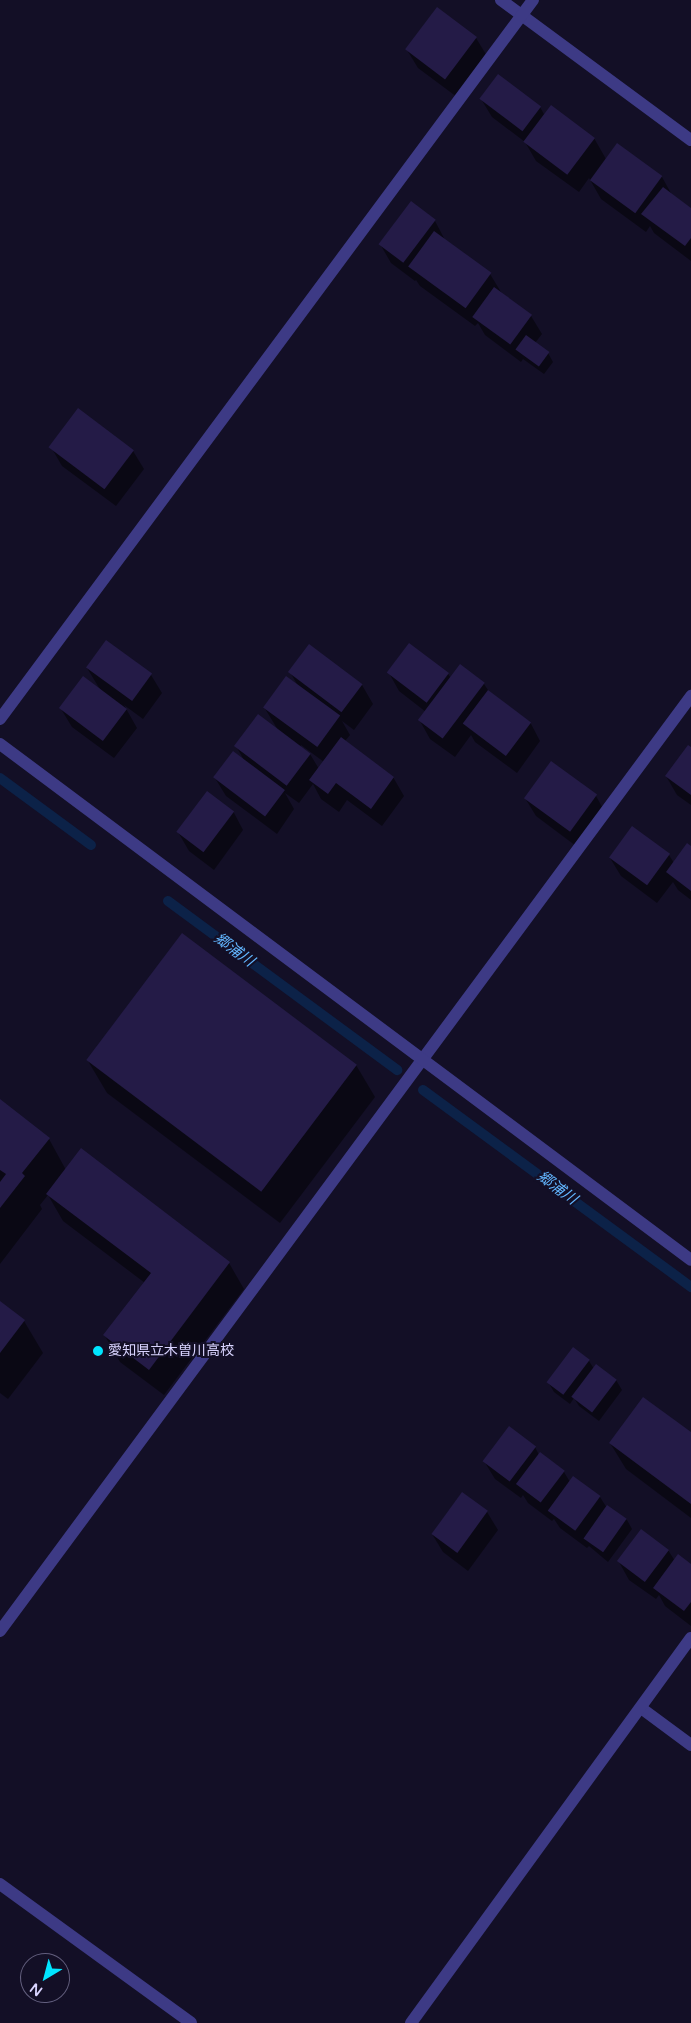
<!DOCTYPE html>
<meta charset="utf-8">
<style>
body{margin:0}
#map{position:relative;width:691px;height:2023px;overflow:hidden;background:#130f26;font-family:"Varela Round","Noto Sans JP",sans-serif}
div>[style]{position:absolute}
.shadow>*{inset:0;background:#0007}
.stream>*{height:10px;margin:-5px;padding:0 5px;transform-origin:5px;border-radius:5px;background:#0c2248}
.building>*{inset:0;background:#241b47;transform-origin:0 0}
.lane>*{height:12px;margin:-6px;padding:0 6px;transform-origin:6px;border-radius:6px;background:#3d3a85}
.street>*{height:12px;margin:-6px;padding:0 6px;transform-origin:6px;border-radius:6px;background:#3d3a85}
.dots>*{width:14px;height:14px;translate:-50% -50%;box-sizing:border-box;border:2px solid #130f26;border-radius:50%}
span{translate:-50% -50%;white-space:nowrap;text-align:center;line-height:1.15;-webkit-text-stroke:4px #130f26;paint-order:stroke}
.poi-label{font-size:14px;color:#d9d4ff}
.left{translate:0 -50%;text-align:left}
.water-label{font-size:15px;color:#62b6ff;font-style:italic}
.north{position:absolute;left:20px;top:1953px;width:50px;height:50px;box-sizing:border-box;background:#130f26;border:1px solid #625e7d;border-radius:50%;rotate:217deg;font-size:14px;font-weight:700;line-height:20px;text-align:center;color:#d9d4ff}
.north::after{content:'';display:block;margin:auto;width:18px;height:22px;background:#00e5ff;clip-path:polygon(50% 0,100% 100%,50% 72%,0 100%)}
</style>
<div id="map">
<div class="shadow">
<div style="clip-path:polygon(438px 9px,476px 38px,487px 56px,457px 97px,418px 68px,407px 50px)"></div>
<div style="clip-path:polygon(481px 99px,540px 107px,545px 116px,594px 138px,606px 159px,617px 144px,662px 177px,672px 195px,691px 209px,691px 261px,654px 233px,650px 226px,646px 232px,601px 199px,589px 178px,579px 192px,536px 161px,525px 142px,492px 117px)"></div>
<div style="clip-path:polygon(435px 221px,445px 240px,490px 274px,501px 292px,531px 316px,542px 334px,535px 343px,548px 353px,553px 362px,544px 374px,523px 359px,521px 362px,485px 335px,478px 323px,475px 326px,420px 286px,416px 280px,415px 281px,391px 263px,380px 244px)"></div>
<div style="clip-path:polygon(51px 447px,133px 451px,144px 469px,116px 506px,62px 466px)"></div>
<div style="clip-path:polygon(evenodd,309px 646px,362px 685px,373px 704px,354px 730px,342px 721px,350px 735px,345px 741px,393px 777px,404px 796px,382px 826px,347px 800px,339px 812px,321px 799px,313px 784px,299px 803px,285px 793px,294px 809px,277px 834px,226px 796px,215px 778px,245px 762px,236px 746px,278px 730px,264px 707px,298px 686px,290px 672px,309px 646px,301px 745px,324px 762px,319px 769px,310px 754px,300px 747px,301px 745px)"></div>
<div style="clip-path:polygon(87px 668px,151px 675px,162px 693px,143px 719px,124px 705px,137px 728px,114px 758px,72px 727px,61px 709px,101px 691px)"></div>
<div style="clip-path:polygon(389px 673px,448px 674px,451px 678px,484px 684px,490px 693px,530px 722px,540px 741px,517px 773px,475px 742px,471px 735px,455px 757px,430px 739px,420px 721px,426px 712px,399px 691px)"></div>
<div style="clip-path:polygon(691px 749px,691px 805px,677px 795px,666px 776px)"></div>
<div style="clip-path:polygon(596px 796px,606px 814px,580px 849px,536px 816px,525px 798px)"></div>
<div style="clip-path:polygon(233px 811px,243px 830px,214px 870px,189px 851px,178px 832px)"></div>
<div style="clip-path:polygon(691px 848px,691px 900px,678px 890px,673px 882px,657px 903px,621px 876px,610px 858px,669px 855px,674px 863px)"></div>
<div style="clip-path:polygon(88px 1061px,356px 1065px,375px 1097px,280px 1223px,107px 1093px)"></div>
<div style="clip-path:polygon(0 1101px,49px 1139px,66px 1170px,81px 1150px,229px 1263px,244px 1289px,164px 1395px,120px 1362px,105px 1336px,145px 1283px,63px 1221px,48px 1195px,40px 1205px,42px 1209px,0 1264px)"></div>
<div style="clip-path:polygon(0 1302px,24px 1321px,43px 1353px,8px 1399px,0 1393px)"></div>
<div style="clip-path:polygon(589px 1361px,594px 1369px,616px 1380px,622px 1390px,599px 1421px,579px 1406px,574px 1398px,570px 1404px,554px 1392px,548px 1382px)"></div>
<div style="clip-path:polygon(691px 1434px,691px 1518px,626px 1469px,610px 1443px)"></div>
<div style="clip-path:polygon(535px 1447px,539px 1455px,564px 1472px,570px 1482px,573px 1477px,600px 1497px,607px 1508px,608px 1507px,627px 1520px,632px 1529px,608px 1562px,589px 1546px,587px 1548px,560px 1528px,554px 1519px,552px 1521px,528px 1503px,523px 1495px,521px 1498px,495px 1479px,484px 1461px)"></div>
<div style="clip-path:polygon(462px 1493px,487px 1512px,498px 1530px,468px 1571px,443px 1552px,432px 1534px)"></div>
<div style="clip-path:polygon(668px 1550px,675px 1561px,691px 1566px,691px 1626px,665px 1606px,659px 1595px,656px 1599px,629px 1580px,619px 1562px)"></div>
</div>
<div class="stream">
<div style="left:0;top:778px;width:113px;rotate:36.4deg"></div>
<div style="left:168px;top:901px;width:285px;rotate:36.4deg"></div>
<div style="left:423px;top:1090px;width:333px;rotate:36.3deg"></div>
</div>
<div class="building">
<div style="left:437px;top:7px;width:50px;height:53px;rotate:37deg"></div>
<div style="left:498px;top:74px;width:54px;height:31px;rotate:37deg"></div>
<div style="left:551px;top:105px;width:55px;height:46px;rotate:37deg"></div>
<div style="left:617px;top:143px;width:56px;height:46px;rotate:36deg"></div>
<div style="clip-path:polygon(663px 187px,691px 208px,691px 238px,685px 246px,641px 214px)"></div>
<div style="left:411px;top:201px;width:31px;height:54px;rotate:37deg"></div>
<div style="left:434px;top:231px;width:71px;height:44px;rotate:36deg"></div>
<div style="left:494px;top:287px;width:47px;height:37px;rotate:36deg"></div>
<div style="left:526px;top:335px;width:29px;height:18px;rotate:36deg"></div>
<div style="left:78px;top:408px;width:70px;height:49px;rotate:37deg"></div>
<div style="left:106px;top:640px;width:57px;height:34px;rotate:36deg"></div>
<div style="left:409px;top:643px;width:50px;height:37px;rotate:37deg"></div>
<div style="left:309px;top:644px;width:67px;height:35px;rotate:37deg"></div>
<div style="left:460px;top:664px;width:31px;height:70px;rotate:37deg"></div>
<div style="left:83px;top:676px;width:55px;height:40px;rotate:37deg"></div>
<div style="left:286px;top:676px;width:67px;height:39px;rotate:36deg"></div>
<div style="left:488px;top:690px;width:54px;height:42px;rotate:37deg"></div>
<div style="left:258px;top:714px;width:66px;height:40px;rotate:37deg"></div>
<div style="clip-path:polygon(341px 737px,394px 777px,371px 809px,336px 783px,328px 794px,309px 780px)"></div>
<div style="clip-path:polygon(688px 745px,691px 747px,691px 795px,665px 776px)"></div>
<div style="left:233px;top:751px;width:65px;height:33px;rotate:37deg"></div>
<div style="left:551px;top:761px;width:57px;height:46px;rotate:36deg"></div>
<div style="left:207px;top:791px;width:34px;height:51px;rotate:37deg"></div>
<div style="left:632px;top:826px;width:47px;height:39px;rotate:36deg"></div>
<div style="clip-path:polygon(687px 843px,691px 846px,691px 891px,666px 872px)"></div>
<div style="left:182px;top:933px;width:219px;height:159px;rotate:37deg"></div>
<div style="clip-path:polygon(0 1099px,50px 1138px,22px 1173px,25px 1176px,0 1208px,0 1182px,6px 1174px,0 1170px)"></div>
<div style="clip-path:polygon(81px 1148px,230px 1262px,149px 1370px,103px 1335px,151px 1273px,46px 1194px)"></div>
<div style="clip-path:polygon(0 1301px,25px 1320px,0 1353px)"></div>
<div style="left:573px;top:1347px;width:21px;height:44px;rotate:37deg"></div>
<div style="left:596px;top:1364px;width:26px;height:41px;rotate:37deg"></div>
<div style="clip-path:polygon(643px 1397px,691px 1432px,691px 1504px,609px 1443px)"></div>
<div style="left:509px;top:1426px;width:34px;height:44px;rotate:37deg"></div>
<div style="left:540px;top:1452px;width:31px;height:40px;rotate:37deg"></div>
<div style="left:573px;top:1476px;width:34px;height:43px;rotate:36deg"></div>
<div style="left:462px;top:1492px;width:32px;height:52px;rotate:36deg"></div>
<div style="left:607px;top:1505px;width:24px;height:41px;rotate:35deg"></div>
<div style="left:641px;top:1529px;width:35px;height:40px;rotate:37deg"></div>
<div style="clip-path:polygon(678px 1554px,691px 1564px,691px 1602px,684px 1611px,653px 1588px)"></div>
</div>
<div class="lane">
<div style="left:0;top:1631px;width:1163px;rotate:-53.53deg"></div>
<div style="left:641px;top:1708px;width:62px;rotate:36.5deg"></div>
</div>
<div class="street">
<div style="left:501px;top:0;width:236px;rotate:36.4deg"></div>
<div style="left:0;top:719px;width:895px;rotate:-53.45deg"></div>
<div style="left:0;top:744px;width:862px;rotate:36.75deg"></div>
<div style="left:0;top:1884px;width:236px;rotate:36deg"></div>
<div style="left:411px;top:2023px;width:476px;rotate:-54deg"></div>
</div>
<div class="dots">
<div style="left:98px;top:1351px;background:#00e5ff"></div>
</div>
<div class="poi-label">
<span class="left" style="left:108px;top:1351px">愛知県立木曽川高校</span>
</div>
<div class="water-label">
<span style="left:234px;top:950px;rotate:36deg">郷浦川</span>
<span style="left:557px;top:1188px;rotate:36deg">郷浦川</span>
</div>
<div class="north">N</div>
</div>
